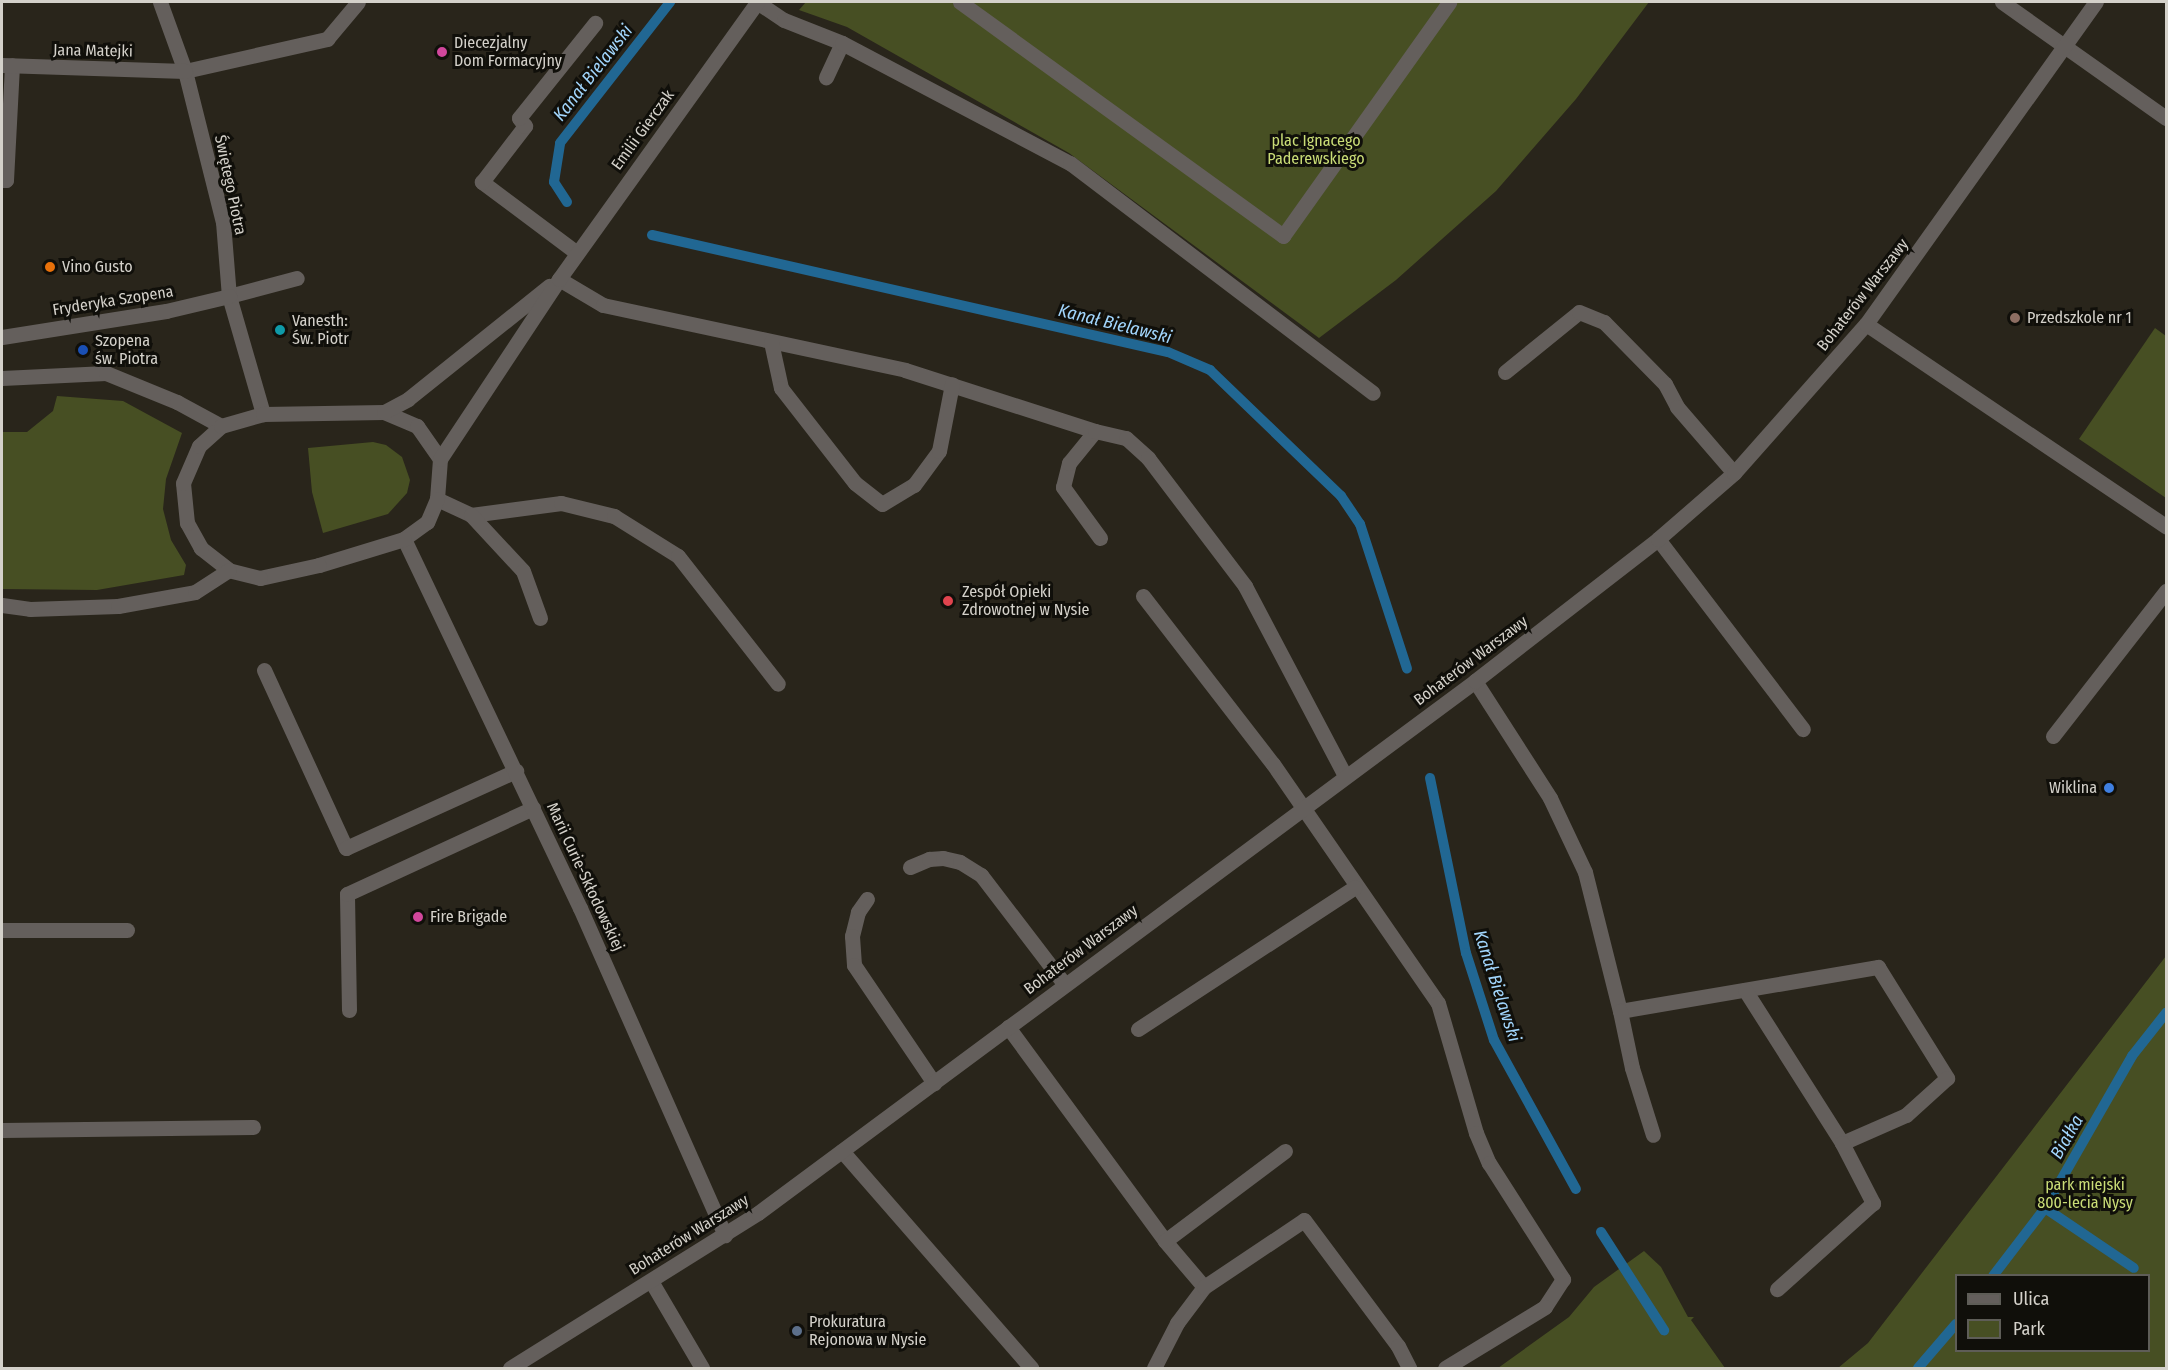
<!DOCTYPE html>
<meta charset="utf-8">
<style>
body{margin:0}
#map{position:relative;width:2168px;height:1370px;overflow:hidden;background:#29251b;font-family:"Fira Sans Condensed",sans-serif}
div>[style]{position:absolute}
.green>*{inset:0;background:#474f23}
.stream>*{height:10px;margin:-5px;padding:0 5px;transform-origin:5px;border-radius:5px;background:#216793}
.service>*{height:15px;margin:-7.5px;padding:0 7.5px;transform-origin:7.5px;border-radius:7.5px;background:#645f5c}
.pedestrian>*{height:15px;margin:-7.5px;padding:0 7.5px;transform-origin:7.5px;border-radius:7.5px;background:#645f5c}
.minor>*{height:15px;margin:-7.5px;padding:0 7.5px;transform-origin:7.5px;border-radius:7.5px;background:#645f5c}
.tertiary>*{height:15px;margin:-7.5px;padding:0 7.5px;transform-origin:7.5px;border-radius:7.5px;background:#645f5c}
.dots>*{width:16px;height:16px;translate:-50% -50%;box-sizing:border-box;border:3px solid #100f0a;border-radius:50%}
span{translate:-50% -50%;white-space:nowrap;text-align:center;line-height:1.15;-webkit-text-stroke:6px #100f0a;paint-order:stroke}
.poi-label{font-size:16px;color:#d4d1ca}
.left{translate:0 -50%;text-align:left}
.right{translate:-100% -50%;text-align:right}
.street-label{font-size:16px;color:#d4d1ca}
.park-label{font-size:16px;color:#cadd77}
.water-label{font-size:18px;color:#a2d6fd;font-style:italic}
.frame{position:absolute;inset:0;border:3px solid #d4d1ca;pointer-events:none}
.legend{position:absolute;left:1955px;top:1274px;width:195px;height:78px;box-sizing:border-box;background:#100f0a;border:2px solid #5e5d57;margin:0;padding:8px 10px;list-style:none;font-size:18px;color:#d4d1ca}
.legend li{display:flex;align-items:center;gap:12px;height:30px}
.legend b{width:30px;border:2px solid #5e5d57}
</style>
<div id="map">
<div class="green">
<div style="clip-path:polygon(806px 2px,1649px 2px,1576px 99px,1496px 191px,1396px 280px,1319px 338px,1069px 153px,847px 27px,799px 10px)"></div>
<div style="clip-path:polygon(2155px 328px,2166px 336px,2166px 498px,2079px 439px)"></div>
<div style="clip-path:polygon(57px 396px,123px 401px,182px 433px,166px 479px,163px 509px,171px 540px,186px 565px,184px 575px,97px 590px,2px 589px,2px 432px,27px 432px,53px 411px)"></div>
<div style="clip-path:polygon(373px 442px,386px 445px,402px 457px,410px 480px,407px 493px,388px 514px,323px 533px,312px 492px,308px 448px)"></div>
<div style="clip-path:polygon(evenodd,2166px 956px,2166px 1368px,1838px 1368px,1868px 1343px,2166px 956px,1956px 1276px,2148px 1276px,2148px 1350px,1956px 1350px,1956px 1276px)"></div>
<div style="clip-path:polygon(1644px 1251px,1661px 1267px,1688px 1317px,1694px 1317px,1691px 1320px,1725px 1368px,1498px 1368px,1569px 1317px,1594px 1287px)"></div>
</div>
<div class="stream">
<div style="left:567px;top:202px;width:24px;rotate:-123deg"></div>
<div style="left:554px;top:182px;width:39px;rotate:-81deg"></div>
<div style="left:560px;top:143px;width:179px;rotate:-52deg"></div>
<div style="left:652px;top:235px;width:529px;rotate:12.78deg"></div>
<div style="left:1168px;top:352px;width:46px;rotate:23.2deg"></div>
<div style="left:1210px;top:370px;width:182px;rotate:43.9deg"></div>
<div style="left:1341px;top:496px;width:34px;rotate:56deg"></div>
<div style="left:1360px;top:524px;width:152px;rotate:72deg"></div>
<div style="left:1430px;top:778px;width:179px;rotate:78.4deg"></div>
<div style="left:1466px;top:953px;width:91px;rotate:72.2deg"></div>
<div style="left:1494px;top:1040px;width:170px;rotate:61.2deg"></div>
<div style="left:2045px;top:1208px;width:107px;rotate:34deg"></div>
<div style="left:1601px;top:1232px;width:117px;rotate:57.3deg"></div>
<div style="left:1993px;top:1276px;width:86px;rotate:-52.6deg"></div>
<div style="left:2045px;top:1208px;width:175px;rotate:-60.2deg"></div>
<div style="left:2132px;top:1056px;width:55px;rotate:-51.7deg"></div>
<div style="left:1918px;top:1368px;width:58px;rotate:-49.2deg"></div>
</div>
<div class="service">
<div style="left:757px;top:2px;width:32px;rotate:34deg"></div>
<div style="left:784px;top:20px;width:62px;rotate:21.6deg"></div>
<div style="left:842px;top:43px;width:38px;rotate:115deg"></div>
<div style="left:2002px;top:2px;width:201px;rotate:35.3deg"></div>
<div style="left:842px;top:43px;width:258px;rotate:27.8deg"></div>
<div style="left:1070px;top:163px;width:380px;rotate:37.2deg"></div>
<div style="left:185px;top:71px;width:146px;rotate:-12.7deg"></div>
<div style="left:327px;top:39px;width:48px;rotate:-50deg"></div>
<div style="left:2px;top:180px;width:4px"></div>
<div style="left:6px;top:180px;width:115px;rotate:-87deg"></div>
<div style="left:577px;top:253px;width:119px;rotate:-143.2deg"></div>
<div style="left:482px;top:182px;width:71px;rotate:-52.5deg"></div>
<div style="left:525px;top:126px;width:10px;rotate:-127deg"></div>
<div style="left:519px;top:118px;width:122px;rotate:-51.3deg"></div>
<div style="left:559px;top:279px;width:51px;rotate:30.6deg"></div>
<div style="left:603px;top:305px;width:309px;rotate:12.1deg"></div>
<div style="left:905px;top:370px;width:200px;rotate:17.8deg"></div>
<div style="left:229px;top:296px;width:70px;rotate:-14.8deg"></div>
<div style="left:1866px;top:324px;width:362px;rotate:34deg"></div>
<div style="left:771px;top:342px;width:47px;rotate:77.7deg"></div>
<div style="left:781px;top:388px;width:120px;rotate:52.1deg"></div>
<div style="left:855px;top:483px;width:34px;rotate:38deg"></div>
<div style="left:882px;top:504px;width:37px;rotate:-31deg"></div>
<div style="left:914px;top:485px;width:42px;rotate:-53.7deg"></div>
<div style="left:939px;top:451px;width:68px;rotate:-79deg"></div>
<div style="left:1505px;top:372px;width:95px;rotate:-39deg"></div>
<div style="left:1579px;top:312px;width:27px;rotate:22deg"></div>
<div style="left:1604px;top:322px;width:87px;rotate:45.5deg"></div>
<div style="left:1665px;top:384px;width:26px;rotate:62deg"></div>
<div style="left:1677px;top:407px;width:87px;rotate:49.2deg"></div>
<div style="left:437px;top:499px;width:38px;rotate:25deg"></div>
<div style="left:471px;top:515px;width:91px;rotate:-7.6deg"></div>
<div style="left:561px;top:503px;width:55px;rotate:13.8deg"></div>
<div style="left:614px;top:516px;width:75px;rotate:32deg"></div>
<div style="left:678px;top:556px;width:162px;rotate:52deg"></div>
<div style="left:471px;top:515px;width:76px;rotate:47.1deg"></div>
<div style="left:523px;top:571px;width:50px;rotate:70.1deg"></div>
<div style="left:1100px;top:538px;width:63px;rotate:-126deg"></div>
<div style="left:1063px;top:487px;width:25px;rotate:-76deg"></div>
<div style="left:1069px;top:463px;width:41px;rotate:-50.9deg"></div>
<div style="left:1095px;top:431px;width:32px;rotate:13deg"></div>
<div style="left:1126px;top:438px;width:30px;rotate:42deg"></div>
<div style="left:1148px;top:458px;width:161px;rotate:52.8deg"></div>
<div style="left:1245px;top:586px;width:215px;rotate:62.2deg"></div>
<div style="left:1143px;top:596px;width:212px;rotate:52.3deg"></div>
<div style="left:1273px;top:764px;width:290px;rotate:55.4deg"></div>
<div style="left:1438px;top:1003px;width:135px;rotate:73.7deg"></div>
<div style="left:1476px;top:1133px;width:33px;rotate:67deg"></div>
<div style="left:1489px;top:1163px;width:138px;rotate:57.5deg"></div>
<div style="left:1563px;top:1279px;width:33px;rotate:123deg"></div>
<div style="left:1545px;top:1307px;width:117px;rotate:148.6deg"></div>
<div style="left:264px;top:670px;width:196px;rotate:65.3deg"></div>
<div style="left:346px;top:848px;width:187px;rotate:-24.4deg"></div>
<div style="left:1475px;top:681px;width:139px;rotate:57.3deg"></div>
<div style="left:1550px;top:798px;width:82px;rotate:64.7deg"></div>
<div style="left:1585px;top:872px;width:143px;rotate:75.9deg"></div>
<div style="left:1620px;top:1011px;width:262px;rotate:-9.7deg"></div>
<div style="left:1878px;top:967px;width:131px;rotate:58.1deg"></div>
<div style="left:1947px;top:1078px;width:55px;rotate:137.9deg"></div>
<div style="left:1906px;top:1115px;width:70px;rotate:156.4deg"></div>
<div style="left:2053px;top:736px;width:184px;rotate:-52.1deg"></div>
<div style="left:910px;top:867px;width:21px;rotate:-23deg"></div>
<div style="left:929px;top:859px;width:14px;rotate:-4deg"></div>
<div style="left:943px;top:858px;width:17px;rotate:13deg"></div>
<div style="left:960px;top:862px;width:25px;rotate:32deg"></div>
<div style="left:981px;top:875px;width:138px;rotate:52.6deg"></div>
<div style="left:867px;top:899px;width:16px;rotate:125deg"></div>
<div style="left:858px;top:912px;width:25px;rotate:104deg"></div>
<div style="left:852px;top:936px;width:29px;rotate:86deg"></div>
<div style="left:854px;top:965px;width:143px;rotate:55.9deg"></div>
<div style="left:2px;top:930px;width:125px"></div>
<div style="left:1745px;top:990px;width:181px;rotate:57.6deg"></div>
<div style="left:1842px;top:1143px;width:68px;rotate:62.7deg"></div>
<div style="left:1873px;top:1203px;width:129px;rotate:138.1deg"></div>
<div style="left:349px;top:1010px;width:116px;rotate:-91deg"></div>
<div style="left:347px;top:894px;width:205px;rotate:-24.8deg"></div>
<div style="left:1620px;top:1011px;width:58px;rotate:78.1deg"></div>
<div style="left:1632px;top:1068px;width:70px;rotate:72.6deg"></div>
<div style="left:1008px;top:1027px;width:265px;rotate:53.7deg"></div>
<div style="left:1165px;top:1241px;width:60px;rotate:49.7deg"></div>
<div style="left:1138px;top:1029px;width:259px;rotate:-33.2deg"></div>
<div style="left:2px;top:1130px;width:251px;rotate:-0.7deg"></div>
<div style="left:842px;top:1151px;width:288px;rotate:48.9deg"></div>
<div style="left:1165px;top:1241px;width:150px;rotate:-36.9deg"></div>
<div style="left:651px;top:1281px;width:101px;rotate:59.6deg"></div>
<div style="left:1154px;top:1368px;width:51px;rotate:-62.9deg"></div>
<div style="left:1177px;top:1323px;width:45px;rotate:-53.1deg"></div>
<div style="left:1204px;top:1287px;width:120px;rotate:-33.8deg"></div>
<div style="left:1304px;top:1220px;width:157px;rotate:53.3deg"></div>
<div style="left:1398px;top:1346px;width:25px;rotate:63deg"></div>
</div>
<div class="pedestrian">
<div style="left:960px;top:2px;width:399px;rotate:35.9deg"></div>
<div style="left:1283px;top:236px;width:287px;rotate:-54.6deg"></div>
</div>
<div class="minor">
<div style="left:160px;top:2px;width:73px;rotate:70.1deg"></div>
<div style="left:185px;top:71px;width:156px;rotate:75.9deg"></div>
<div style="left:223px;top:222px;width:74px;rotate:85.4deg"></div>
<div style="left:229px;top:296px;width:123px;rotate:73.9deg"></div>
<div style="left:2px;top:65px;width:183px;rotate:1.9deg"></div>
<div style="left:2px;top:337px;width:166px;rotate:-9deg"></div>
<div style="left:166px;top:311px;width:65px;rotate:-13.4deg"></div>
<div style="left:404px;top:539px;width:409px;rotate:64.5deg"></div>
<div style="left:580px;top:908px;width:358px;rotate:66.1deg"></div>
<div style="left:1658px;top:539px;width:239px;rotate:52.7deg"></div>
<div style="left:510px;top:1368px;width:292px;rotate:-32deg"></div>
<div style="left:758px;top:1213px;width:893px;rotate:-36.57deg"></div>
<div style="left:1475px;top:681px;width:232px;rotate:-37.8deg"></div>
<div style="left:1658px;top:539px;width:101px;rotate:-41deg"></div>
<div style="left:1734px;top:473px;width:199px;rotate:-48.5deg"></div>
<div style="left:1866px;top:324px;width:396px;rotate:-54.5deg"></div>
</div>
<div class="tertiary">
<div style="left:2px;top:378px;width:104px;rotate:-2.8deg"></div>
<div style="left:106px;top:373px;width:77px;rotate:22.2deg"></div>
<div style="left:177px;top:402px;width:50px;rotate:28.6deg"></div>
<div style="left:384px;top:412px;width:36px;rotate:23deg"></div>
<div style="left:417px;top:426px;width:40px;rotate:55.1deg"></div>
<div style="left:440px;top:459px;width:40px;rotate:94.3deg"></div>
<div style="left:437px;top:499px;width:25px;rotate:113deg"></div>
<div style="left:427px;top:522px;width:29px;rotate:144deg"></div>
<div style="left:404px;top:539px;width:89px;rotate:163deg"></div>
<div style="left:319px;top:565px;width:60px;rotate:167.6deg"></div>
<div style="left:260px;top:578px;width:32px;rotate:-166deg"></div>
<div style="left:229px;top:570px;width:36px;rotate:-142deg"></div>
<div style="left:201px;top:548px;width:29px;rotate:-119deg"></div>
<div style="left:187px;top:523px;width:40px;rotate:-95.7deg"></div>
<div style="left:183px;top:483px;width:40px;rotate:-66.6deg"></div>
<div style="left:199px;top:446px;width:30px;rotate:-42deg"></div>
<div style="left:221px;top:426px;width:44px;rotate:-15.9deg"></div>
<div style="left:263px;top:414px;width:121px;rotate:-0.9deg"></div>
<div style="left:384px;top:412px;width:27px;rotate:-28deg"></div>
<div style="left:408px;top:399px;width:181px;rotate:-38.7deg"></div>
<div style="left:440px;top:459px;width:216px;rotate:-56.5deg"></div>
<div style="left:559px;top:279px;width:340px;rotate:-54.4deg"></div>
<div style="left:2px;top:605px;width:28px;rotate:8deg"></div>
<div style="left:30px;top:609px;width:88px;rotate:-2deg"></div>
<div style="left:118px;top:606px;width:78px;rotate:-10.3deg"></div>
<div style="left:195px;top:592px;width:40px;rotate:-32.9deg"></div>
</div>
<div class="dots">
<div style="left:442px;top:52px;background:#d1479c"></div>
<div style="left:50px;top:267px;background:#e8710a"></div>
<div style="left:2015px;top:318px;background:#8d6e63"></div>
<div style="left:280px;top:330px;background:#0f9aa8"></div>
<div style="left:83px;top:350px;background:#1a4fb4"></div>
<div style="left:948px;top:601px;background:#e0444e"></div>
<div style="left:2109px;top:788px;background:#3f7fe0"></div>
<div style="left:418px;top:917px;background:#d1479c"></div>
<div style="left:797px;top:1331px;background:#5c6f8a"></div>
</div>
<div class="poi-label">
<span class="left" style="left:454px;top:52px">Diecezjalny<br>Dom Formacyjny</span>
<span class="left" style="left:62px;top:267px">Vino Gusto</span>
<span class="left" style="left:2027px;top:318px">Przedszkole nr 1</span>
<span class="left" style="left:292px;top:330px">Vanesth:<br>Św. Piotr</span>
<span class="left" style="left:95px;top:350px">Szopena<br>św. Piotra</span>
<span class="left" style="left:962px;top:601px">Zespół Opieki<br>Zdrowotnej w Nysie</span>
<span class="right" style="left:2097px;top:788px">Wiklina</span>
<span class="left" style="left:430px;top:917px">Fire Brigade</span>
<span class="left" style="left:809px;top:1331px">Prokuratura<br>Rejonowa w Nysie</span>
</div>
<div class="street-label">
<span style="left:93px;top:51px;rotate:1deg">Jana Matejki</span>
<span style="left:643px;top:130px;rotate:-54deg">Emilii Gierczak</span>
<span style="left:230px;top:185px;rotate:78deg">Świętego Piotra</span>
<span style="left:1863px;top:295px;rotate:-52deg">Bohaterów Warszawy</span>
<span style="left:113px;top:301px;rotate:-9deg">Fryderyka Szopena</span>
<span style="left:1471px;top:661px;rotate:-37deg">Bohaterów Warszawy</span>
<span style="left:585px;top:877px;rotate:65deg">Marii Curie-Skłodowskiej</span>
<span style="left:1081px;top:950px;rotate:-37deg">Bohaterów Warszawy</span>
<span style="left:689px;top:1235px;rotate:-32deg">Bohaterów Warszawy</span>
</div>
<div class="park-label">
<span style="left:1316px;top:150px">plac Ignacego<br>Paderewskiego</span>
<span style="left:2085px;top:1194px">park miejski<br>800-lecia Nysy</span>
</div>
<div class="water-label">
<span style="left:593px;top:73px;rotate:-52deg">Kanał Bielawski</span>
<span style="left:1115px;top:324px;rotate:14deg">Kanał Bielawski</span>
<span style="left:1497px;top:986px;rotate:72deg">Kanał Bielawski</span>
<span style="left:2067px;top:1137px;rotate:-60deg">Białka</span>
</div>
<div class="frame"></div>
<ul class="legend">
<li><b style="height:8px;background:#645f5c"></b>Ulica</li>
<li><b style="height:16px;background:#474f23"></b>Park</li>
</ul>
</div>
